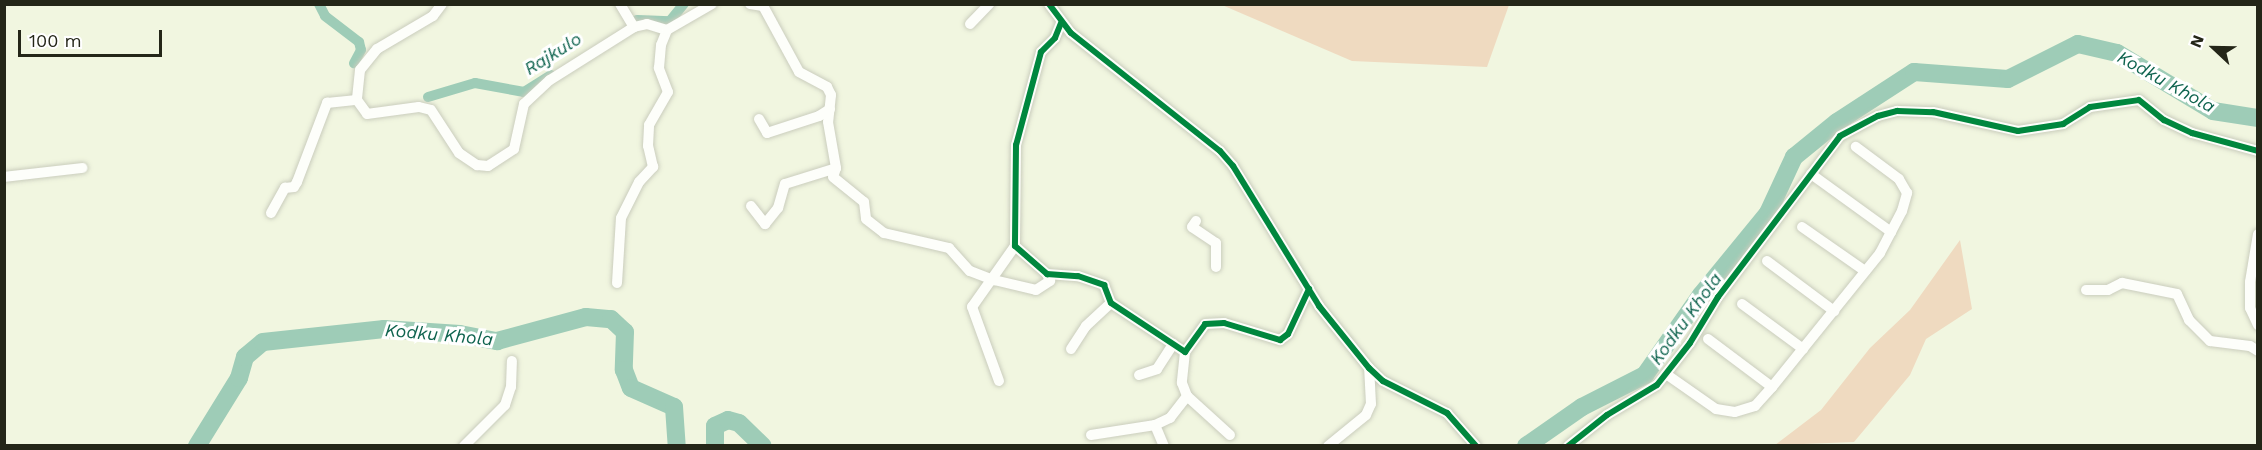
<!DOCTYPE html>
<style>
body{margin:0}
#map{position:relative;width:2262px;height:450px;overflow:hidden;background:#f1f6e0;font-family:"Work Sans",sans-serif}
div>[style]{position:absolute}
.green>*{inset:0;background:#efdac0}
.canal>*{height:10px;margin:-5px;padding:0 5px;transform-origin:5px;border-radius:5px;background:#9eccb7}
.river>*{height:18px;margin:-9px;padding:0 9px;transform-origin:9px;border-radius:9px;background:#9eccb7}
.roads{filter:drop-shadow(0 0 2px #cacdbd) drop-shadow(0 0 2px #cacdbd)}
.minor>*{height:10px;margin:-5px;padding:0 5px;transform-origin:5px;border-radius:5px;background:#fdfefa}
.cycleway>*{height:6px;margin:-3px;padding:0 3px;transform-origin:3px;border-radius:3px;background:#00873e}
span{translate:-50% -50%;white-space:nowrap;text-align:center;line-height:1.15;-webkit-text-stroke:6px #fff;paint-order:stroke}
.water-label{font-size:18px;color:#0e634e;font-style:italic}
.frame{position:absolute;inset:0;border:6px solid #242618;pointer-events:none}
.north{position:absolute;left:2184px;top:18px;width:60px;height:60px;-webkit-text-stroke:4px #fff;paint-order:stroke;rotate:292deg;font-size:16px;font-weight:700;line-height:24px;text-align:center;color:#242618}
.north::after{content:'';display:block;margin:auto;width:21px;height:27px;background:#242618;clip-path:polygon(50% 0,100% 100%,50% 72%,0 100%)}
.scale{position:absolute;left:18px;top:30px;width:144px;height:27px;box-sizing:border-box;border:3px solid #242618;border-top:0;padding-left:8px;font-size:18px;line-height:21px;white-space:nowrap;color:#242618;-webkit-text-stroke:4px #fff;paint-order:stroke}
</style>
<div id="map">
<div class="green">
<div style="clip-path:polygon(1222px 5px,1509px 4px,1509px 5px,1487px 67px,1352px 61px)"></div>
<div style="clip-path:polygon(1960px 240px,1972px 309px,1926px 339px,1910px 375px,1854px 442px,1775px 445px,1821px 410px,1870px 348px,1910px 310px)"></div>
</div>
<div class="canal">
<div style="left:319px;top:4px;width:13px;rotate:63deg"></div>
<div style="left:325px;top:16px;width:43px;rotate:37.4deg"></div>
<div style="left:359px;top:42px;width:8px;rotate:76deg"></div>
<div style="left:361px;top:50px;width:15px;rotate:118deg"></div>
<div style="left:637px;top:20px;width:33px;rotate:2deg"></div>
<div style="left:670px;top:21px;width:22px;rotate:-51deg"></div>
<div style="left:428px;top:97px;width:49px;rotate:-16.6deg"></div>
<div style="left:475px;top:83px;width:50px;rotate:10.4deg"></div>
<div style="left:524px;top:92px;width:32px;rotate:-32deg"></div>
</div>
<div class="river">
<div style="left:197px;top:446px;width:80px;rotate:-58.3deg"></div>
<div style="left:239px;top:378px;width:22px;rotate:-74deg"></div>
<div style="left:245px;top:357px;width:23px;rotate:-40deg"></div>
<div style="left:263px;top:342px;width:122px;rotate:-6.1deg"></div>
<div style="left:384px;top:329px;width:76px;rotate:3.8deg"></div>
<div style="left:460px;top:334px;width:38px;rotate:11deg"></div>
<div style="left:497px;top:341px;width:92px;rotate:-15.1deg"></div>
<div style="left:586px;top:317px;width:25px;rotate:5deg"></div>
<div style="left:611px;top:319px;width:19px;rotate:43deg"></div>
<div style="left:625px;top:332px;width:38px;rotate:92deg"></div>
<div style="left:624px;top:370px;width:19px;rotate:69deg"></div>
<div style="left:631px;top:388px;width:47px;rotate:23.8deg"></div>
<div style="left:674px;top:407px;width:39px;rotate:86deg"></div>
<div style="left:715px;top:446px;width:20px;rotate:-90deg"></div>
<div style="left:715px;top:426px;width:14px;rotate:-25deg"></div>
<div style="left:728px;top:420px;width:11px;rotate:15deg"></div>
<div style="left:739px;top:423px;width:33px;rotate:44deg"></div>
<div style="left:1526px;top:446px;width:68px;rotate:-34.9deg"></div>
<div style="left:1582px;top:407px;width:71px;rotate:-26.9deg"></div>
<div style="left:1645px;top:375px;width:98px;rotate:-55deg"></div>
<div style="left:1701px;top:295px;width:106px;rotate:-50.7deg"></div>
<div style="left:1768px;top:213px;width:62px;rotate:-65.1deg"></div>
<div style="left:1794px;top:157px;width:55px;rotate:-39.1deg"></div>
<div style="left:1837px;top:122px;width:92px;rotate:-33deg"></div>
<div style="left:1914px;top:72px;width:94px;rotate:4.3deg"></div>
<div style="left:2008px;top:79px;width:78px;rotate:-26.6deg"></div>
<div style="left:2078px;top:44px;width:40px;rotate:13deg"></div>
<div style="left:2117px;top:53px;width:112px;rotate:31.1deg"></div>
<div style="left:2213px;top:111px;width:46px;rotate:8.8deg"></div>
</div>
<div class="roads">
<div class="minor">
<div style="left:442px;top:4px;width:15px;rotate:127deg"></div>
<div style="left:433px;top:16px;width:65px;rotate:149.5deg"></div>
<div style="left:377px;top:49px;width:27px;rotate:129deg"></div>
<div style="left:360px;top:70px;width:30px;rotate:96deg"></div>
<div style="left:357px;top:100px;width:17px;rotate:54deg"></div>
<div style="left:367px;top:114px;width:52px;rotate:-7.7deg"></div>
<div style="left:419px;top:107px;width:12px;rotate:14deg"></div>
<div style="left:431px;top:110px;width:51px;rotate:56.9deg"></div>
<div style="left:459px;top:153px;width:22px;rotate:34deg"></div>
<div style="left:477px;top:165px;width:11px;rotate:5deg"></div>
<div style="left:488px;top:166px;width:31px;rotate:-33deg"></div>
<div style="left:514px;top:149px;width:46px;rotate:-77.5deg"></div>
<div style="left:524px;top:104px;width:35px;rotate:-43deg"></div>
<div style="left:550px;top:80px;width:99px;rotate:-32.2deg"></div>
<div style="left:634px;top:27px;width:13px;rotate:-13deg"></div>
<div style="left:647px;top:24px;width:21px;rotate:17deg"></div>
<div style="left:620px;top:4px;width:27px;rotate:59deg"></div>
<div style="left:750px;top:4px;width:13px;rotate:9deg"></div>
<div style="left:762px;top:4px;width:77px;rotate:61.4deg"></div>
<div style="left:799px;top:72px;width:32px;rotate:28deg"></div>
<div style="left:827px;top:87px;width:9px;rotate:63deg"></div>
<div style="left:831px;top:95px;width:27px;rotate:96deg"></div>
<div style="left:828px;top:122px;width:47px;rotate:80.1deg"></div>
<div style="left:836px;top:168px;width:9px;rotate:108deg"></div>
<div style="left:833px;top:177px;width:40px;rotate:39deg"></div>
<div style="left:864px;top:202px;width:17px;rotate:83deg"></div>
<div style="left:866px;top:219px;width:23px;rotate:38deg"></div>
<div style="left:884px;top:233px;width:67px;rotate:13deg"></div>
<div style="left:949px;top:248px;width:31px;rotate:48deg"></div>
<div style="left:970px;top:271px;width:26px;rotate:21deg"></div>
<div style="left:994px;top:280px;width:43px;rotate:13.4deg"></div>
<div style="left:1036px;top:290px;width:17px;rotate:-33deg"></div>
<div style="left:1050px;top:281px;width:8px;rotate:-113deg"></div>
<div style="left:1049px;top:4px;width:36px;rotate:53deg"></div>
<div style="left:1071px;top:33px;width:190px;rotate:38.4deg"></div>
<div style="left:1220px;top:151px;width:20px;rotate:49deg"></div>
<div style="left:1233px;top:166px;width:164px;rotate:58.4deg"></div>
<div style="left:1319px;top:306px;width:80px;rotate:51.1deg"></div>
<div style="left:1369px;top:368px;width:19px;rotate:43deg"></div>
<div style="left:1383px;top:381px;width:72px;rotate:26.6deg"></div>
<div style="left:1447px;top:413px;width:44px;rotate:48.7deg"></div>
<div style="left:1061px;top:23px;width:16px;rotate:112deg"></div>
<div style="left:1055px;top:38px;width:20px;rotate:135deg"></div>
<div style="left:1041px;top:52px;width:96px;rotate:105deg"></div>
<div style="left:1016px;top:145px;width:101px;rotate:90.6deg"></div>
<div style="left:1015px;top:246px;width:43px;rotate:41.2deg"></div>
<div style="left:1047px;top:274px;width:31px;rotate:4deg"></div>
<div style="left:1078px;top:276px;width:28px;rotate:19deg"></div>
<div style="left:1104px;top:285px;width:19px;rotate:69deg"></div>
<div style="left:1111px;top:303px;width:89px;rotate:33.5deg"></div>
<div style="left:1185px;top:352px;width:34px;rotate:-54deg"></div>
<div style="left:1205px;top:324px;width:19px;rotate:-3deg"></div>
<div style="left:1224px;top:323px;width:59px;rotate:16.9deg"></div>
<div style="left:1280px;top:340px;width:10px;rotate:-37deg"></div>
<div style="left:1288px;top:334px;width:50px;rotate:-65deg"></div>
<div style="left:970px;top:24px;width:28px;rotate:-46deg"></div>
<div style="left:759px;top:119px;width:16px;rotate:60deg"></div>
<div style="left:767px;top:133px;width:55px;rotate:-18.1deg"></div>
<div style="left:819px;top:116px;width:13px;rotate:-32deg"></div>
<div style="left:1811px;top:174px;width:99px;rotate:35.9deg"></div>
<div style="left:4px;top:177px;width:79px;rotate:-6.6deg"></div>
<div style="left:751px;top:206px;width:23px;rotate:52deg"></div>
<div style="left:765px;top:224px;width:21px;rotate:-51deg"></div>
<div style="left:778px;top:208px;width:25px;rotate:-74deg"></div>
<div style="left:785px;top:184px;width:53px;rotate:-17.4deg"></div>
<div style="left:271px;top:213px;width:29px;rotate:-61deg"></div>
<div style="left:285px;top:188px;width:9px;rotate:-6deg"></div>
<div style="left:294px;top:187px;width:6px;rotate:-59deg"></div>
<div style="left:297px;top:182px;width:85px;rotate:-69.2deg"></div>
<div style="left:327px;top:103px;width:30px;rotate:-6deg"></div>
<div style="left:1196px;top:221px;width:7px;rotate:124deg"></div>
<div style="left:1192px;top:227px;width:29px;rotate:34deg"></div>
<div style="left:1216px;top:243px;width:24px;rotate:90deg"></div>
<div style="left:1802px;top:227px;width:77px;rotate:34.9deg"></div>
<div style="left:2258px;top:234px;width:49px;rotate:99.5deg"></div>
<div style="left:2250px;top:282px;width:26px;rotate:90deg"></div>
<div style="left:2250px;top:308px;width:19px;rotate:65deg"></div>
<div style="left:1767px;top:261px;width:84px;rotate:36.7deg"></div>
<div style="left:617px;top:283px;width:65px;rotate:-86.5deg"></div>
<div style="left:621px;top:218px;width:40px;rotate:-63.4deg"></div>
<div style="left:639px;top:182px;width:21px;rotate:-47deg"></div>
<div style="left:653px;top:167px;width:22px;rotate:-103deg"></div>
<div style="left:648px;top:146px;width:21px;rotate:-87deg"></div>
<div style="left:649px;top:125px;width:38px;rotate:-60deg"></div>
<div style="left:668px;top:92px;width:26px;rotate:-111deg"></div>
<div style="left:659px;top:68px;width:23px;rotate:-85deg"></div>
<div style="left:661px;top:45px;width:16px;rotate:-68deg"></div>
<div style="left:667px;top:30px;width:52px;rotate:-30deg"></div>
<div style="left:2086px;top:290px;width:22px"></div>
<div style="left:2108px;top:290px;width:16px;rotate:-27deg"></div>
<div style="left:2122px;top:283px;width:56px;rotate:11.3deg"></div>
<div style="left:2177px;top:294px;width:29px;rotate:65deg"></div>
<div style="left:2189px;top:320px;width:30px;rotate:45deg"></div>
<div style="left:2210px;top:341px;width:40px;rotate:7.1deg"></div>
<div style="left:2250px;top:346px;width:9px;rotate:32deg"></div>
<div style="left:1742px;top:304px;width:76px;rotate:36.4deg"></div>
<div style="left:1708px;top:339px;width:80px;rotate:36.9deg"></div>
<div style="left:1071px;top:349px;width:27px;rotate:-57deg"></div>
<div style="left:1086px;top:326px;width:34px;rotate:-43deg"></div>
<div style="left:1185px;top:352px;width:31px;rotate:96deg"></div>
<div style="left:1182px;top:383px;width:14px;rotate:69deg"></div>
<div style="left:1187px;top:396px;width:58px;rotate:42.2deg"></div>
<div style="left:1666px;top:374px;width:61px;rotate:35deg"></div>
<div style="left:1716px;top:409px;width:19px;rotate:9deg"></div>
<div style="left:1735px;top:412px;width:21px;rotate:-17deg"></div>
<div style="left:1755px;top:406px;width:25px;rotate:-48deg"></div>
<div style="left:1772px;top:387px;width:172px;rotate:-51.1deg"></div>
<div style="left:1880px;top:253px;width:47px;rotate:-62.4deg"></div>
<div style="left:1902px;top:211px;width:19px;rotate:-74deg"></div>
<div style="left:1907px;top:193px;width:16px;rotate:-120deg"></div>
<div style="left:1899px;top:179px;width:54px;rotate:-143.3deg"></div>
<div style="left:1139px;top:375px;width:19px;rotate:-18deg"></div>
<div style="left:1157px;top:369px;width:30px;rotate:-57deg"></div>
<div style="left:999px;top:381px;width:79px;rotate:-110deg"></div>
<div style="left:972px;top:307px;width:75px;rotate:-54.8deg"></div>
<div style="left:1155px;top:425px;width:23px;rotate:67deg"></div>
<div style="left:1091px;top:435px;width:65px;rotate:-8.9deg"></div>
<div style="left:1155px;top:425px;width:17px;rotate:-25deg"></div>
<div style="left:1170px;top:418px;width:28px;rotate:-52deg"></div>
<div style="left:464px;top:446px;width:58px;rotate:-45deg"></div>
<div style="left:505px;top:405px;width:19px;rotate:-72deg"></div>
<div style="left:511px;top:387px;width:26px;rotate:-88deg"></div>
<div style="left:1328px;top:446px;width:49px;rotate:-39.2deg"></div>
<div style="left:1366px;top:415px;width:12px;rotate:-66deg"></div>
<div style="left:1371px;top:404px;width:36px;rotate:-93deg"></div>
<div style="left:1568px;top:446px;width:50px;rotate:-38.5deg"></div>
<div style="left:1607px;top:415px;width:58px;rotate:-31deg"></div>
<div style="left:1657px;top:385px;width:53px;rotate:-51.8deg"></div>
<div style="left:1690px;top:343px;width:54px;rotate:-58.7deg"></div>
<div style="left:1718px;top:297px;width:202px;rotate:-52.8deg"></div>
<div style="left:1840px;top:136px;width:43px;rotate:-27.8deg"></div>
<div style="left:1878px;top:116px;width:20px;rotate:-15deg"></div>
<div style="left:1897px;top:111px;width:36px;rotate:2deg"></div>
<div style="left:1933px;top:112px;width:87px;rotate:12.6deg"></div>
<div style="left:2018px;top:131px;width:46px;rotate:-8.8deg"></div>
<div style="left:2063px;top:124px;width:32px;rotate:-32deg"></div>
<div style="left:2090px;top:107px;width:49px;rotate:-8.1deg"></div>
<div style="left:2139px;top:100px;width:32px;rotate:39deg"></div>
<div style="left:2164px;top:120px;width:31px;rotate:25deg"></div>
<div style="left:2192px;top:133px;width:68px;rotate:15.3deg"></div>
</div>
</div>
<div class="cycleway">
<div style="left:1049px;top:4px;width:36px;rotate:53deg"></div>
<div style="left:1071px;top:33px;width:190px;rotate:38.4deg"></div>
<div style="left:1220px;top:151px;width:20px;rotate:49deg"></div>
<div style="left:1233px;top:166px;width:164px;rotate:58.4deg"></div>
<div style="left:1319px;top:306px;width:80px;rotate:51.1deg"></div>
<div style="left:1369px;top:368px;width:19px;rotate:43deg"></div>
<div style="left:1383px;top:381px;width:72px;rotate:26.6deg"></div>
<div style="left:1447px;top:413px;width:44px;rotate:48.7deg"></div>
<div style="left:1061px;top:23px;width:16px;rotate:112deg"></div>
<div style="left:1055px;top:38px;width:20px;rotate:135deg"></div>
<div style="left:1041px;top:52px;width:96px;rotate:105deg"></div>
<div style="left:1016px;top:145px;width:101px;rotate:90.6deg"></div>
<div style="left:1015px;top:246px;width:43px;rotate:41.2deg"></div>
<div style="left:1047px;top:274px;width:31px;rotate:4deg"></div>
<div style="left:1078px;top:276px;width:28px;rotate:19deg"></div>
<div style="left:1104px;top:285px;width:19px;rotate:69deg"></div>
<div style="left:1111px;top:303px;width:89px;rotate:33.5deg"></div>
<div style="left:1185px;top:352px;width:34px;rotate:-54deg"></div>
<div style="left:1205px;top:324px;width:19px;rotate:-3deg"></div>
<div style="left:1224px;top:323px;width:59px;rotate:16.9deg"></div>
<div style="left:1280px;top:340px;width:10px;rotate:-37deg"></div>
<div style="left:1288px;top:334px;width:50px;rotate:-65deg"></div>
<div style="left:1568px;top:446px;width:50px;rotate:-38.5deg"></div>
<div style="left:1607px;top:415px;width:58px;rotate:-31deg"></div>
<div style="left:1657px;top:385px;width:53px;rotate:-51.8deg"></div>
<div style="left:1690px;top:343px;width:54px;rotate:-58.7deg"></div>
<div style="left:1718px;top:297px;width:202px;rotate:-52.8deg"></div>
<div style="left:1840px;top:136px;width:43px;rotate:-27.8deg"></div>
<div style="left:1878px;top:116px;width:20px;rotate:-15deg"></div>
<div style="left:1897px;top:111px;width:36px;rotate:2deg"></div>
<div style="left:1933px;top:112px;width:87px;rotate:12.6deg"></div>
<div style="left:2018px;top:131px;width:46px;rotate:-8.8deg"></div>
<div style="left:2063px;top:124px;width:32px;rotate:-32deg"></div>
<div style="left:2090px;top:107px;width:49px;rotate:-8.1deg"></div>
<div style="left:2139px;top:100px;width:32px;rotate:39deg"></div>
<div style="left:2164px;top:120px;width:31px;rotate:25deg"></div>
<div style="left:2192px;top:133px;width:68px;rotate:15.3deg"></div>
</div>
<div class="water-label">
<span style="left:553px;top:54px;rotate:-32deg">Rajkulo</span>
<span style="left:2166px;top:82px;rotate:29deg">Kodku Khola</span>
<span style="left:1686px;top:319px;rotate:-54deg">Kodku Khola</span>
<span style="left:439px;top:335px;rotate:5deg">Kodku Khola</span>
</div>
<div class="frame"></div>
<div class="north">N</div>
<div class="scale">100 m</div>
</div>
